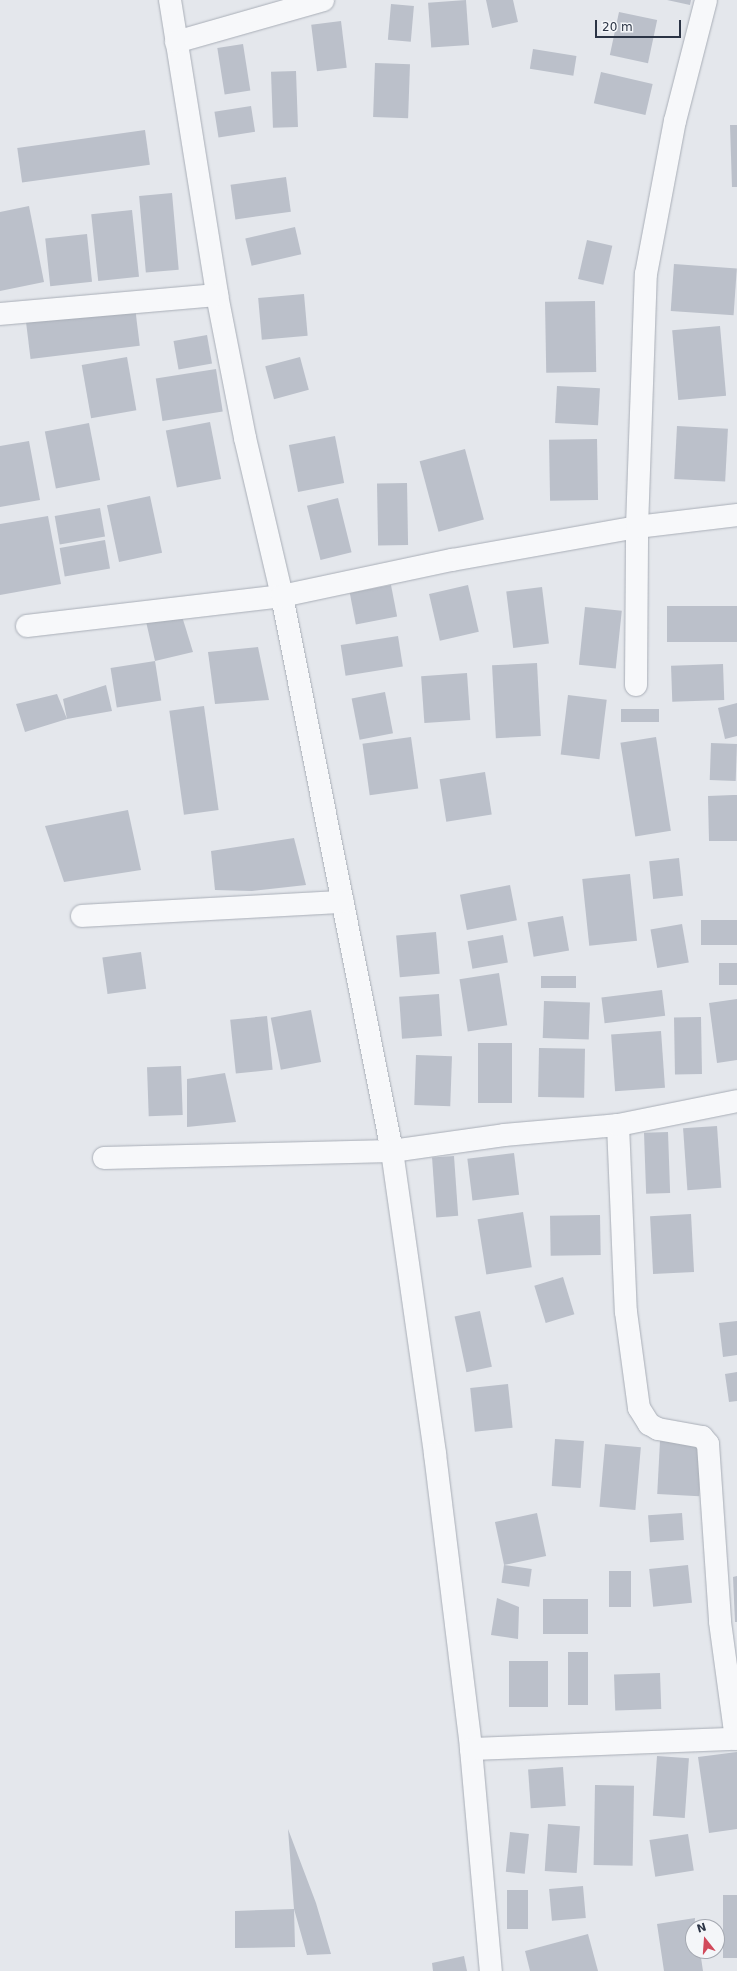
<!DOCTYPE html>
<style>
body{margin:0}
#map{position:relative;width:737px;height:1971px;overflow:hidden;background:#e4e7ec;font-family:"DejaVu Sans",sans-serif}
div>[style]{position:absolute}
.building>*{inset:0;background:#bbc0ca;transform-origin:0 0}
.roads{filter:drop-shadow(0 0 1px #a9aeb7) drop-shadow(0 0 1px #a9aeb7)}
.minor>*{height:22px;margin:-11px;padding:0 11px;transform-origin:11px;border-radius:11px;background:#f7f8fa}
span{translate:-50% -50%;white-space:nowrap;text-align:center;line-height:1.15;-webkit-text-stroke:3.5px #f4f6f9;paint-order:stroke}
.north{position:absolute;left:685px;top:1919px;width:40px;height:40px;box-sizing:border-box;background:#f4f6f9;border:1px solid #a4a8b1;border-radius:50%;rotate:343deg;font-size:11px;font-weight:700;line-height:16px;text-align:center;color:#2b3445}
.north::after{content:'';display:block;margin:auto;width:14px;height:18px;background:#d1495b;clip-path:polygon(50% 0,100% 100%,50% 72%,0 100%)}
.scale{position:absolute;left:595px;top:20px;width:86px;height:18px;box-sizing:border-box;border:2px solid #2b3445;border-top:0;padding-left:5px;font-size:12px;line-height:14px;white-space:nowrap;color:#2b3445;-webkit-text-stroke:3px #f4f6f9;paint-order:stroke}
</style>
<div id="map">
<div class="building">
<div style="left:466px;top:0;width:45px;height:38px;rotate:86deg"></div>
<div style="clip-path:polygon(486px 0,513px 0,518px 22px,492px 28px)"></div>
<div style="clip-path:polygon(667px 0,691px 0,690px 5px)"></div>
<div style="left:391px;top:4px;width:23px;height:36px;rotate:5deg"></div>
<div style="left:619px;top:12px;width:39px;height:44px;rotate:12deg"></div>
<div style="left:341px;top:21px;width:47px;height:30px;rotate:83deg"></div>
<div style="left:243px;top:44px;width:47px;height:26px;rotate:81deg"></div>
<div style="left:533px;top:49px;width:44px;height:20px;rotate:9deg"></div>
<div style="left:375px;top:63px;width:35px;height:54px;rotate:2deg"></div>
<div style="left:296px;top:71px;width:56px;height:25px;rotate:88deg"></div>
<div style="left:601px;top:72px;width:53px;height:32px;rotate:13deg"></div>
<div style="left:251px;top:106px;width:26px;height:37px;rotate:81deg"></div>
<div style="clip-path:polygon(730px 125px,737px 125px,737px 187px,732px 187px)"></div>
<div style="left:145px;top:130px;width:35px;height:129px;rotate:82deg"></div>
<div style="left:286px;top:177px;width:35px;height:56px;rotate:82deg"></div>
<div style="left:172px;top:193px;width:77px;height:33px;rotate:85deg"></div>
<div style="clip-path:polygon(29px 206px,44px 282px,0 291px,0 212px)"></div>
<div style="left:132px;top:210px;width:67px;height:41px;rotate:84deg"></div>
<div style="left:295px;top:227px;width:28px;height:51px;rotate:77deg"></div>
<div style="left:87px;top:234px;width:48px;height:42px;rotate:84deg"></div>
<div style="left:587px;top:240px;width:26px;height:40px;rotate:13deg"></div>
<div style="left:674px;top:264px;width:63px;height:47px;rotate:4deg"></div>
<div style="left:304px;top:294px;width:42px;height:46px;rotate:85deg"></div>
<div style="left:595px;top:301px;width:71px;height:50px;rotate:89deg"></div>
<div style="left:135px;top:307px;width:39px;height:110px;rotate:83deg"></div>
<div style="left:720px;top:326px;width:70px;height:48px;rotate:85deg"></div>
<div style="left:207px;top:335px;width:29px;height:34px;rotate:80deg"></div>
<div style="left:127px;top:357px;width:54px;height:46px;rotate:80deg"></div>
<div style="left:300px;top:357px;width:34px;height:36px;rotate:75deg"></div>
<div style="left:216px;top:369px;width:43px;height:61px;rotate:81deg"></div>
<div style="left:557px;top:386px;width:43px;height:37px;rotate:3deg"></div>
<div style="left:210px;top:422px;width:58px;height:45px;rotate:79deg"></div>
<div style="left:89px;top:423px;width:58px;height:45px;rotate:79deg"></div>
<div style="left:677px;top:426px;width:51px;height:53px;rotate:3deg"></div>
<div style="left:335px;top:436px;width:48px;height:47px;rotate:79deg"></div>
<div style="left:597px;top:439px;width:61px;height:48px;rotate:89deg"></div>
<div style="clip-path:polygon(29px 441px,40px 500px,0 507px,0 446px)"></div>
<div style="left:465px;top:449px;width:73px;height:47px;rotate:75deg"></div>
<div style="left:407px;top:483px;width:62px;height:30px;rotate:89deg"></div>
<div style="left:150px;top:496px;width:58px;height:44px;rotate:78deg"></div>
<div style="left:338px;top:498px;width:56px;height:32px;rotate:76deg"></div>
<div style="left:100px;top:508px;width:29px;height:46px;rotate:80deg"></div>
<div style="clip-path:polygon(48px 516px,61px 584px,0 595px,0 524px)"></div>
<div style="left:105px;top:540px;width:29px;height:46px;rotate:80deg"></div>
<div style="left:391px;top:585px;width:32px;height:42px;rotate:79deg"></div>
<div style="left:468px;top:585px;width:48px;height:40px;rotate:77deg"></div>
<div style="left:542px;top:587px;width:57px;height:36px;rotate:83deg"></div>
<div style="left:737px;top:606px;width:36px;height:70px;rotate:90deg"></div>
<div style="left:585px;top:607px;width:37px;height:58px;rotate:6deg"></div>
<div style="clip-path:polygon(181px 613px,193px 652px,155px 661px,145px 617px)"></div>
<div style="left:398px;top:636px;width:31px;height:58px;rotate:81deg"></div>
<div style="clip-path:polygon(258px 647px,269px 700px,215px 704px,208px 652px)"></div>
<div style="left:155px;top:661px;width:40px;height:45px;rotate:81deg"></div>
<div style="left:537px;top:663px;width:73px;height:45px;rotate:87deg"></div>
<div style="left:723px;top:664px;width:36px;height:52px;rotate:88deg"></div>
<div style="left:467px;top:673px;width:47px;height:46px;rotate:86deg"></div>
<div style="clip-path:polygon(106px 685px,112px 711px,67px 719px,25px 732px,16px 704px,57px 694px,67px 719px,63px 699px)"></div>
<div style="left:385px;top:692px;width:42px;height:34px;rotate:79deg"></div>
<div style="left:568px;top:695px;width:39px;height:60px;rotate:7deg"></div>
<div style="clip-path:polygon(737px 703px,737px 736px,725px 739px,718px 708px)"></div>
<div style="left:204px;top:706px;width:105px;height:35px;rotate:82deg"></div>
<div style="left:659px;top:709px;width:13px;height:38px;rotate:90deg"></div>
<div style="left:411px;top:737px;width:52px;height:49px;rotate:82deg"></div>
<div style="left:656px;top:737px;width:95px;height:36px;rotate:81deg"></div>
<div style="left:711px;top:743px;width:26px;height:37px;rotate:2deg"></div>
<div style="left:485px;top:772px;width:43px;height:46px;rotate:81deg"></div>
<div style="clip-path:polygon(733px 795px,737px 795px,737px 841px,709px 841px,708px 796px)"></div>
<div style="clip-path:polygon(128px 810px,141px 870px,64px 882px,45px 826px)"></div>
<div style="clip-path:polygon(294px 838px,306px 885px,252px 891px,215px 890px,211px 851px)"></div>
<div style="left:679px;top:858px;width:38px;height:30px;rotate:84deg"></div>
<div style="left:630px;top:874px;width:67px;height:48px;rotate:84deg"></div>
<div style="left:510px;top:885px;width:36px;height:51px;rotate:79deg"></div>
<div style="left:563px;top:916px;width:35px;height:36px;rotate:80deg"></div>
<div style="left:737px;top:920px;width:25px;height:36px;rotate:90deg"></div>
<div style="left:682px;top:924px;width:39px;height:32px;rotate:80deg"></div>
<div style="left:436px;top:932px;width:42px;height:40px;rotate:85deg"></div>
<div style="left:503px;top:935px;width:28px;height:36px;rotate:80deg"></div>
<div style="left:141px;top:952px;width:37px;height:39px;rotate:82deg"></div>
<div style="left:737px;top:963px;width:22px;height:18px;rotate:90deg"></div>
<div style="left:499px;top:973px;width:53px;height:40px;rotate:81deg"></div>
<div style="left:541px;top:976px;width:35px;height:12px"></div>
<div style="left:662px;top:990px;width:26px;height:61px;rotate:83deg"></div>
<div style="left:439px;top:994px;width:42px;height:40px;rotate:86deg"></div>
<div style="clip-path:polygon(737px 999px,737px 1060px,717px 1063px,709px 1003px)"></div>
<div style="left:544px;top:1001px;width:46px;height:37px;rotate:2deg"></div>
<div style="left:311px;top:1010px;width:53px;height:41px;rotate:79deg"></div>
<div style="left:267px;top:1016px;width:54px;height:37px;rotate:84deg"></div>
<div style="left:701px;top:1017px;width:57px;height:27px;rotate:89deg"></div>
<div style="left:661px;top:1031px;width:57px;height:50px;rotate:86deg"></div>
<div style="left:478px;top:1043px;width:34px;height:60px"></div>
<div style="left:539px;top:1048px;width:46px;height:49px;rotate:1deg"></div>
<div style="left:416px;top:1055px;width:36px;height:50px;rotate:2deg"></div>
<div style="left:181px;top:1066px;width:49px;height:34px;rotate:88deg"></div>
<div style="clip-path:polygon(225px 1073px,236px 1122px,187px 1127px,187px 1079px)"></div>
<div style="left:717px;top:1126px;width:62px;height:34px;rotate:86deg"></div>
<div style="left:668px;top:1132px;width:61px;height:24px;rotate:88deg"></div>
<div style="left:514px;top:1153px;width:42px;height:47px;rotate:83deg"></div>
<div style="left:454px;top:1156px;width:60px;height:22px;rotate:86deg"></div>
<div style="left:523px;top:1212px;width:56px;height:46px;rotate:81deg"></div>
<div style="left:691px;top:1214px;width:58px;height:41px;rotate:87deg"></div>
<div style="left:600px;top:1215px;width:40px;height:50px;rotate:89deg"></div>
<div style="left:563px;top:1277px;width:39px;height:30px;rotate:73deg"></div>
<div style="left:480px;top:1311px;width:57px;height:26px;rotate:78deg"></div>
<div style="clip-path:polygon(737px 1321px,737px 1355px,723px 1357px,719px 1323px)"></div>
<div style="clip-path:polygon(737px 1372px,737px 1401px,729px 1402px,725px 1374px)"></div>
<div style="left:508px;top:1384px;width:44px;height:38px;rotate:84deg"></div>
<div style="left:555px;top:1439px;width:29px;height:47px;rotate:4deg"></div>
<div style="left:660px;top:1441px;width:42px;height:53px;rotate:3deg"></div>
<div style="left:605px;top:1444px;width:36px;height:63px;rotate:5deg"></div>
<div style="left:537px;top:1513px;width:44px;height:43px;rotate:78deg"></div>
<div style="left:682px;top:1513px;width:27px;height:34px;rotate:86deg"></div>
<div style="left:504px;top:1565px;width:28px;height:18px;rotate:8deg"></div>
<div style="left:688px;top:1565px;width:38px;height:39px;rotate:84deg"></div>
<div style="left:609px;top:1571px;width:22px;height:36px"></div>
<div style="clip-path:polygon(737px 1576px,737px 1622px,735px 1622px,733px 1577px)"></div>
<div style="clip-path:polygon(497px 1598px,519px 1607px,518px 1639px,491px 1635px)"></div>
<div style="left:543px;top:1599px;width:45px;height:35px"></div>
<div style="left:568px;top:1652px;width:20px;height:53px"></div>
<div style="left:509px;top:1661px;width:39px;height:46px"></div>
<div style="left:660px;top:1673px;width:36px;height:46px;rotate:88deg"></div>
<div style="clip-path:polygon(737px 1752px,737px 1829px,709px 1833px,698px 1757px)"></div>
<div style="left:657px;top:1756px;width:32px;height:60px;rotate:4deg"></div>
<div style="left:563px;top:1767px;width:39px;height:35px;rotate:86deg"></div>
<div style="left:595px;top:1785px;width:39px;height:80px;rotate:1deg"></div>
<div style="left:548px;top:1824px;width:32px;height:47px;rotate:4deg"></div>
<div style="clip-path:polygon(288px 1829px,316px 1903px,331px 1954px,307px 1955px,294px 1909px,295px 1947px,235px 1948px,235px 1911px,294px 1909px)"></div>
<div style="left:510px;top:1832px;width:19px;height:40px;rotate:6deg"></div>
<div style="left:688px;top:1834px;width:37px;height:39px;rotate:81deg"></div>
<div style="left:583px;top:1886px;width:32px;height:34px;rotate:85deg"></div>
<div style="left:507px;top:1890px;width:21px;height:39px"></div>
<div style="left:723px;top:1895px;width:14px;height:63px"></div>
<div style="clip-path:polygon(695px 1918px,693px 1951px,700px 1951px,703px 1971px,664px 1971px,657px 1924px)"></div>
<div style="clip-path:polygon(588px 1934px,598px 1971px,530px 1971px,525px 1951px)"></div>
<div style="clip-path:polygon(464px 1956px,467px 1971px,433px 1971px,432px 1963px)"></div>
</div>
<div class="roads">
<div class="minor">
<div style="left:170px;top:0;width:299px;rotate:80.9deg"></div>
<div style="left:217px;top:295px;width:146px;rotate:78.9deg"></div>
<div style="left:245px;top:438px;width:162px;rotate:76.8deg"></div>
<div style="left:282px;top:596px;width:566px;rotate:78.79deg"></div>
<div style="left:392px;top:1151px;width:306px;rotate:81.9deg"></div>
<div style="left:435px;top:1454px;width:297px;rotate:83deg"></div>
<div style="left:471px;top:1749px;width:223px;rotate:84.9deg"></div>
<div style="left:176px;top:42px;width:153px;rotate:-15.9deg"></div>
<div style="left:0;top:314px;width:218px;rotate:-5deg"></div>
<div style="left:27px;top:626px;width:257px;rotate:-6.7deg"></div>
<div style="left:282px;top:596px;width:174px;rotate:-12deg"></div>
<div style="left:452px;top:560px;width:188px;rotate:-10.1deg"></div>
<div style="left:637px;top:527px;width:101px;rotate:-6.8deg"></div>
<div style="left:636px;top:685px;width:158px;rotate:-89.6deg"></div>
<div style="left:637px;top:527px;width:253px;rotate:-88deg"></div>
<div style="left:646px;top:274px;width:156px;rotate:-79.3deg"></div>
<div style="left:675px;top:121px;width:125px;rotate:-75.6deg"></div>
<div style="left:82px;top:916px;width:261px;rotate:-3.1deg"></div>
<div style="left:618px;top:1125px;width:187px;rotate:87.6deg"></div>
<div style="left:626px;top:1312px;width:97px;rotate:82.3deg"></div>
<div style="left:639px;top:1408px;width:19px;rotate:58deg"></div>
<div style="left:649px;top:1424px;width:10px;rotate:29deg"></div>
<div style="left:658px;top:1429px;width:45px;rotate:10.3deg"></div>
<div style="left:702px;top:1437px;width:9px;rotate:49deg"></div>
<div style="left:708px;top:1444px;width:178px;rotate:86.1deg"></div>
<div style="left:720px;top:1622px;width:118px;rotate:82.2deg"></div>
<div style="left:104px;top:1158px;width:288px;rotate:-1.4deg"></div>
<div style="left:392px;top:1151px;width:113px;rotate:-8.1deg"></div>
<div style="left:504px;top:1135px;width:114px;rotate:-5deg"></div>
<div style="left:618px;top:1125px;width:121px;rotate:-11.4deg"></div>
<div style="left:471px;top:1749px;width:266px;rotate:-2.2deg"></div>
</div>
</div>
<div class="north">N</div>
<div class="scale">20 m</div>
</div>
